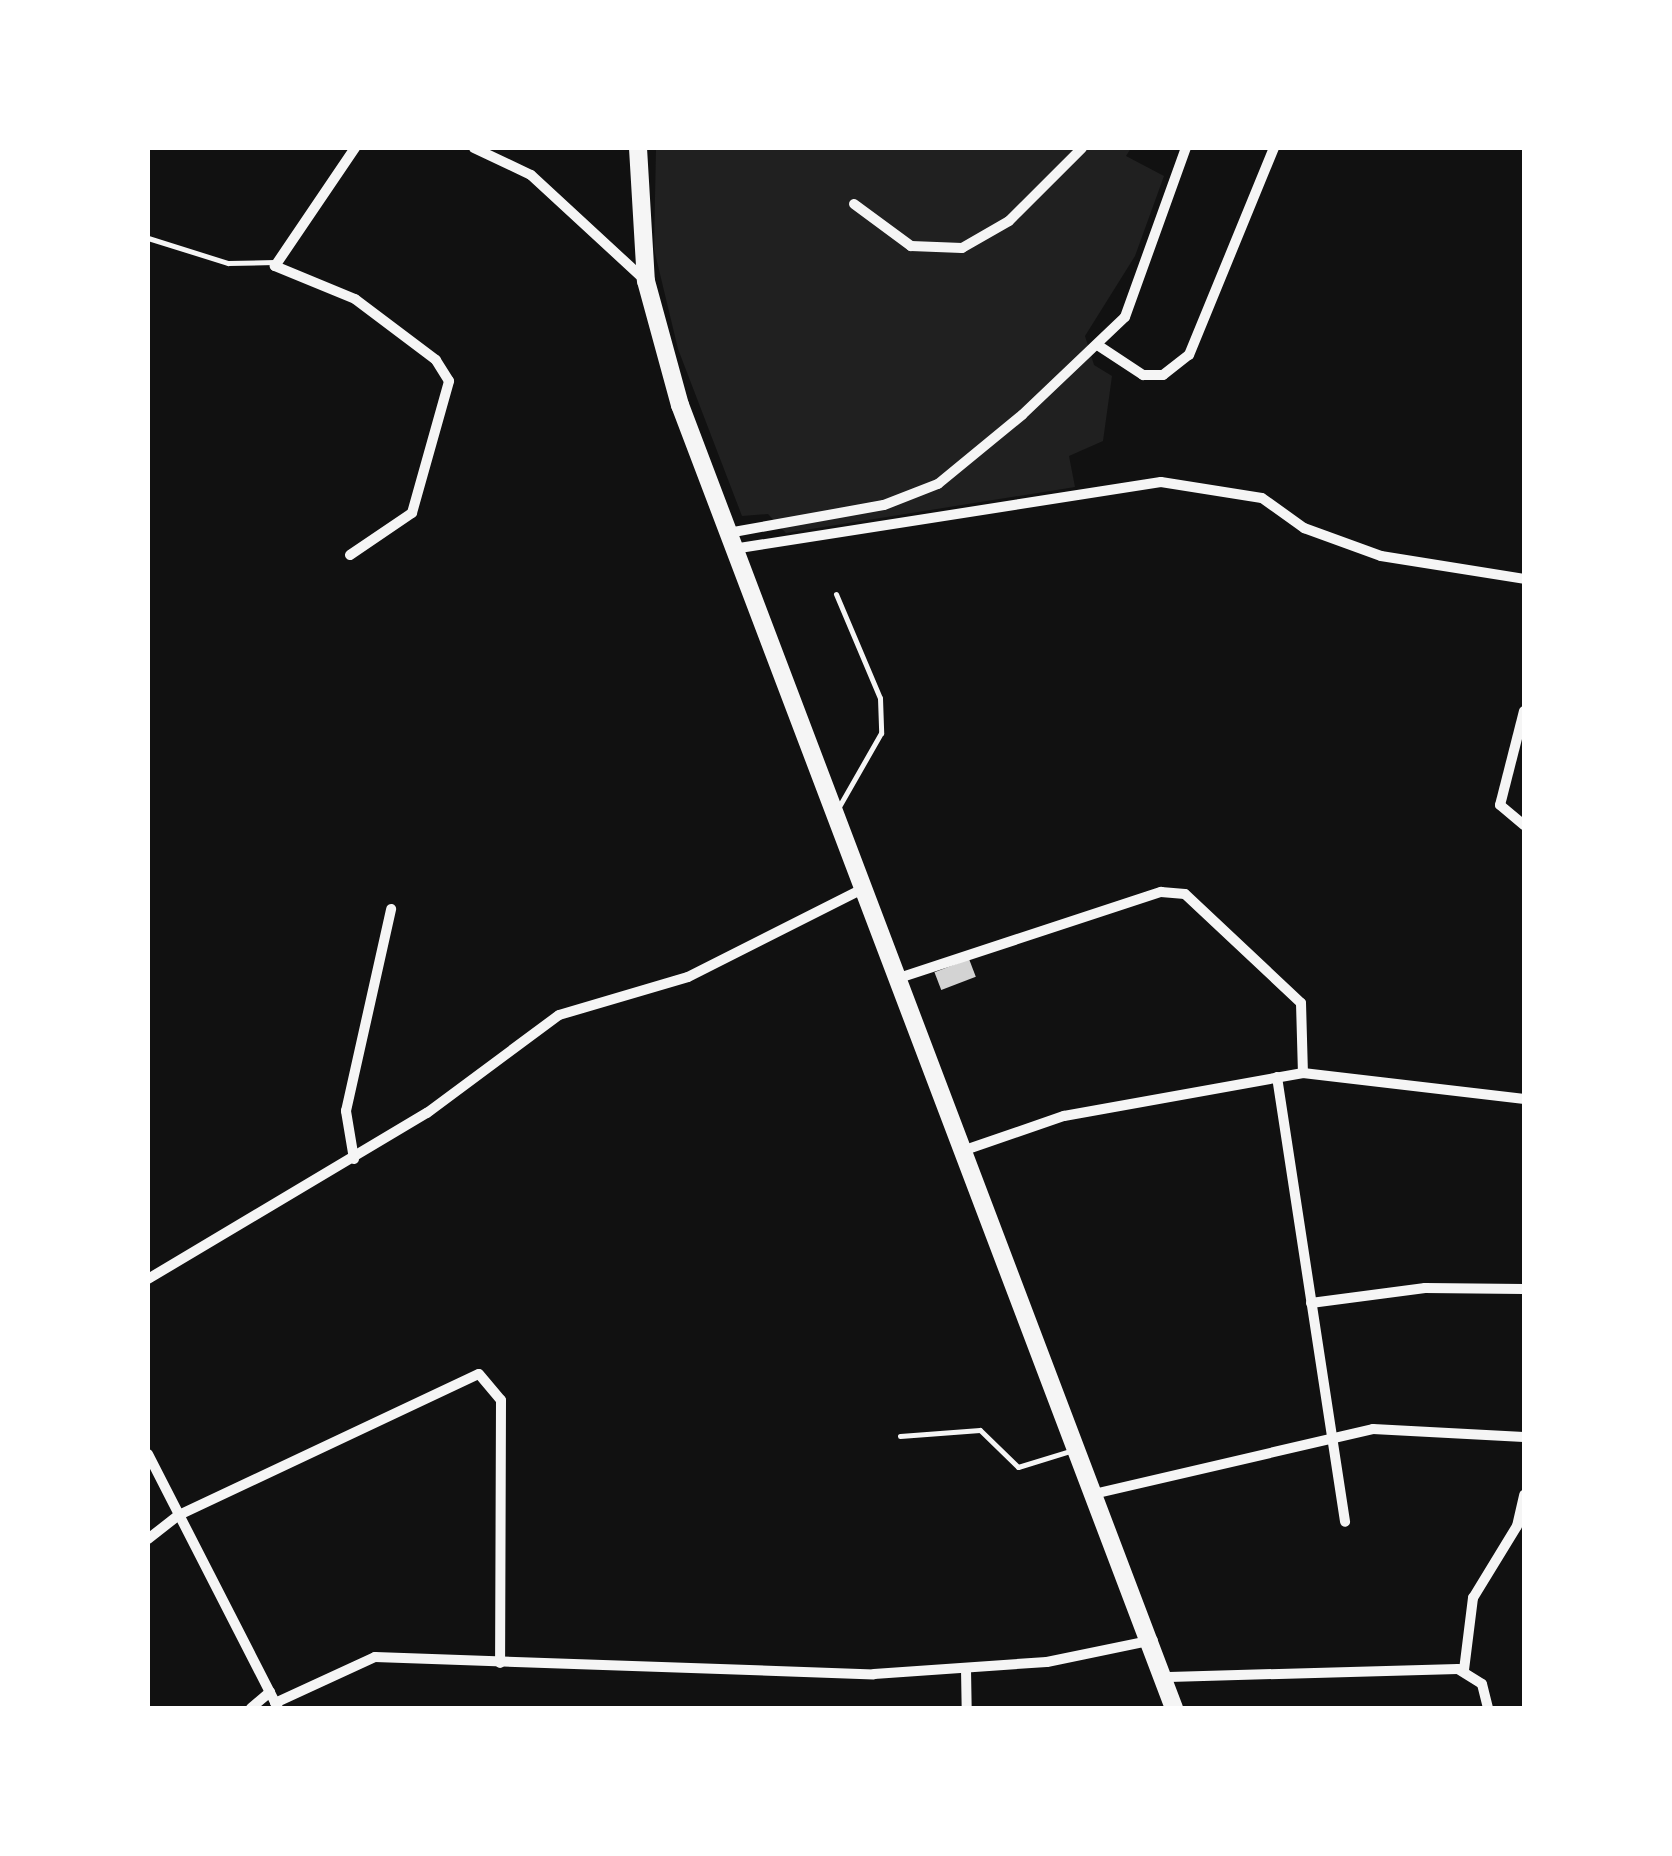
<!DOCTYPE html>
<style>
body{margin:0}
#map{position:relative;width:1672px;height:1856px;overflow:hidden;background:#111;font-family:"PT Serif",serif}
div>[style]{position:absolute}
.green>*{inset:0;background:#202020}
.building>*{inset:0;background:#d3d3d3;transform-origin:0 0}
.service>*{height:5px;margin:-2.5px;padding:0 2.5px;transform-origin:2.5px;border-radius:2.5px;background:#f5f5f5}
.minor>*{height:10px;margin:-5px;padding:0 5px;transform-origin:5px;border-radius:5px;background:#f5f5f5}
.primary>*{height:18px;margin:-9px;padding:0 9px;transform-origin:9px;border-radius:9px;background:#f5f5f5}
span{translate:-50% -50%;white-space:nowrap;text-align:center;line-height:1.15;-webkit-text-stroke:8px #fff;paint-order:stroke}
.frame{position:absolute;inset:0;border:150px solid #fff;pointer-events:none}
</style>
<div id="map">
<div class="green">
<div style="clip-path:polygon(656px 148px,1131px 148px,1126px 156px,1164px 176px,1135px 256px,1085px 336px,1094px 365px,1112px 376px,1103px 441px,1069px 456px,1075px 487px,786px 533px,768px 514px,742px 516px,678px 349px,654px 249px)"></div>
</div>
<div class="building">
<div style="left:969px;top:959px;width:19px;height:37px;rotate:69deg"></div>
</div>
<div class="service">
<div style="left:148px;top:238px;width:84px;rotate:17.4deg"></div>
<div style="left:228px;top:263px;width:47px;rotate:-1.2deg"></div>
<div style="left:836px;top:594px;width:113px;rotate:67.1deg"></div>
<div style="left:880px;top:698px;width:35px;rotate:88deg"></div>
<div style="left:881px;top:733px;width:89px;rotate:119.7deg"></div>
<div style="left:900px;top:1436px;width:80px;rotate:-4.3deg"></div>
<div style="left:980px;top:1430px;width:53px;rotate:44.2deg"></div>
<div style="left:1018px;top:1467px;width:54px;rotate:-17.1deg"></div>
</div>
<div class="minor">
<div style="left:474px;top:148px;width:63px;rotate:25.3deg"></div>
<div style="left:531px;top:175px;width:156px;rotate:42.7deg"></div>
<div style="left:854px;top:204px;width:71px;rotate:36.4deg"></div>
<div style="left:911px;top:246px;width:51px;rotate:2.2deg"></div>
<div style="left:962px;top:248px;width:54px;rotate:-29.9deg"></div>
<div style="left:1009px;top:221px;width:103px;rotate:-45deg"></div>
<div style="left:1099px;top:346px;width:53px;rotate:33.4deg"></div>
<div style="left:1143px;top:375px;width:20px"></div>
<div style="left:1163px;top:375px;width:33px;rotate:-38deg"></div>
<div style="left:1189px;top:355px;width:224px;rotate:-67.7deg"></div>
<div style="left:728px;top:533px;width:158px;rotate:-10.2deg"></div>
<div style="left:884px;top:505px;width:58px;rotate:-21.3deg"></div>
<div style="left:938px;top:484px;width:109px;rotate:-39.4deg"></div>
<div style="left:1022px;top:415px;width:142px;rotate:-43.6deg"></div>
<div style="left:1125px;top:317px;width:180px;rotate:-70.2deg"></div>
<div style="left:733px;top:549px;width:433px;rotate:-8.9deg"></div>
<div style="left:1161px;top:482px;width:102px;rotate:9deg"></div>
<div style="left:1262px;top:498px;width:52px;rotate:35.5deg"></div>
<div style="left:1304px;top:528px;width:82px;rotate:20deg"></div>
<div style="left:1381px;top:556px;width:145px;rotate:9.1deg"></div>
<div style="left:350px;top:555px;width:75px;rotate:-34.1deg"></div>
<div style="left:412px;top:513px;width:137px;rotate:-74.3deg"></div>
<div style="left:449px;top:381px;width:25px;rotate:-122deg"></div>
<div style="left:436px;top:360px;width:101px;rotate:-143deg"></div>
<div style="left:355px;top:299px;width:87px;rotate:-157.6deg"></div>
<div style="left:275px;top:266px;width:143px;rotate:-55.9deg"></div>
<div style="left:1524px;top:711px;width:97px;rotate:104.3deg"></div>
<div style="left:1500px;top:805px;width:31px;rotate:40deg"></div>
<div style="left:899px;top:978px;width:276px;rotate:-18.2deg"></div>
<div style="left:1161px;top:892px;width:24px;rotate:5deg"></div>
<div style="left:1185px;top:894px;width:159px;rotate:43.2deg"></div>
<div style="left:1301px;top:1003px;width:70px;rotate:88.4deg"></div>
<div style="left:1277px;top:1077px;width:450px;rotate:81.3deg"></div>
<div style="left:965px;top:1150px;width:105px;rotate:-19deg"></div>
<div style="left:1064px;top:1116px;width:243px;rotate:-10.2deg"></div>
<div style="left:1303px;top:1073px;width:223px;rotate:6.7deg"></div>
<div style="left:354px;top:1159px;width:49px;rotate:-99.5deg"></div>
<div style="left:346px;top:1111px;width:207px;rotate:-77.4deg"></div>
<div style="left:148px;top:1279px;width:325px;rotate:-30.8deg"></div>
<div style="left:427px;top:1113px;width:164px;rotate:-36.6deg"></div>
<div style="left:559px;top:1015px;width:134px;rotate:-16.4deg"></div>
<div style="left:688px;top:977px;width:197px;rotate:-26.8deg"></div>
<div style="left:1311px;top:1303px;width:115px;rotate:-7.5deg"></div>
<div style="left:1425px;top:1288px;width:99px;rotate:0.6deg"></div>
<div style="left:148px;top:1454px;width:285px;rotate:62.9deg"></div>
<div style="left:1098px;top:1493px;width:282px;rotate:-13.1deg"></div>
<div style="left:1373px;top:1429px;width:151px;rotate:3deg"></div>
<div style="left:148px;top:1539px;width:39px;rotate:-38deg"></div>
<div style="left:179px;top:1515px;width:331px;rotate:-25.2deg"></div>
<div style="left:479px;top:1374px;width:34px;rotate:50deg"></div>
<div style="left:501px;top:1400px;width:263px;rotate:90.2deg"></div>
<div style="left:966px;top:1669px;width:39px;rotate:89deg"></div>
<div style="left:1464px;top:1670px;width:73px;rotate:-82.9deg"></div>
<div style="left:1473px;top:1598px;width:84px;rotate:-58.6deg"></div>
<div style="left:1517px;top:1526px;width:32px;rotate:-77deg"></div>
<div style="left:1169px;top:1677px;width:289px;rotate:-1.6deg"></div>
<div style="left:1458px;top:1669px;width:28px;rotate:32deg"></div>
<div style="left:1482px;top:1684px;width:25px;rotate:76deg"></div>
<div style="left:275px;top:1703px;width:110px;rotate:-24.7deg"></div>
<div style="left:375px;top:1657px;width:499px;rotate:2deg"></div>
<div style="left:874px;top:1674px;width:173px;rotate:-4deg"></div>
<div style="left:1047px;top:1662px;width:108px;rotate:-11.7deg"></div>
<div style="left:251px;top:1708px;width:25px;rotate:-40deg"></div>
</div>
<div class="primary">
<div style="left:638px;top:148px;width:133px;rotate:86.6deg"></div>
<div style="left:646px;top:281px;width:129px;rotate:74.7deg"></div>
<div style="left:680px;top:405px;width:1394px;rotate:69.24deg"></div>
</div>
<div class="frame"></div>
</div>
